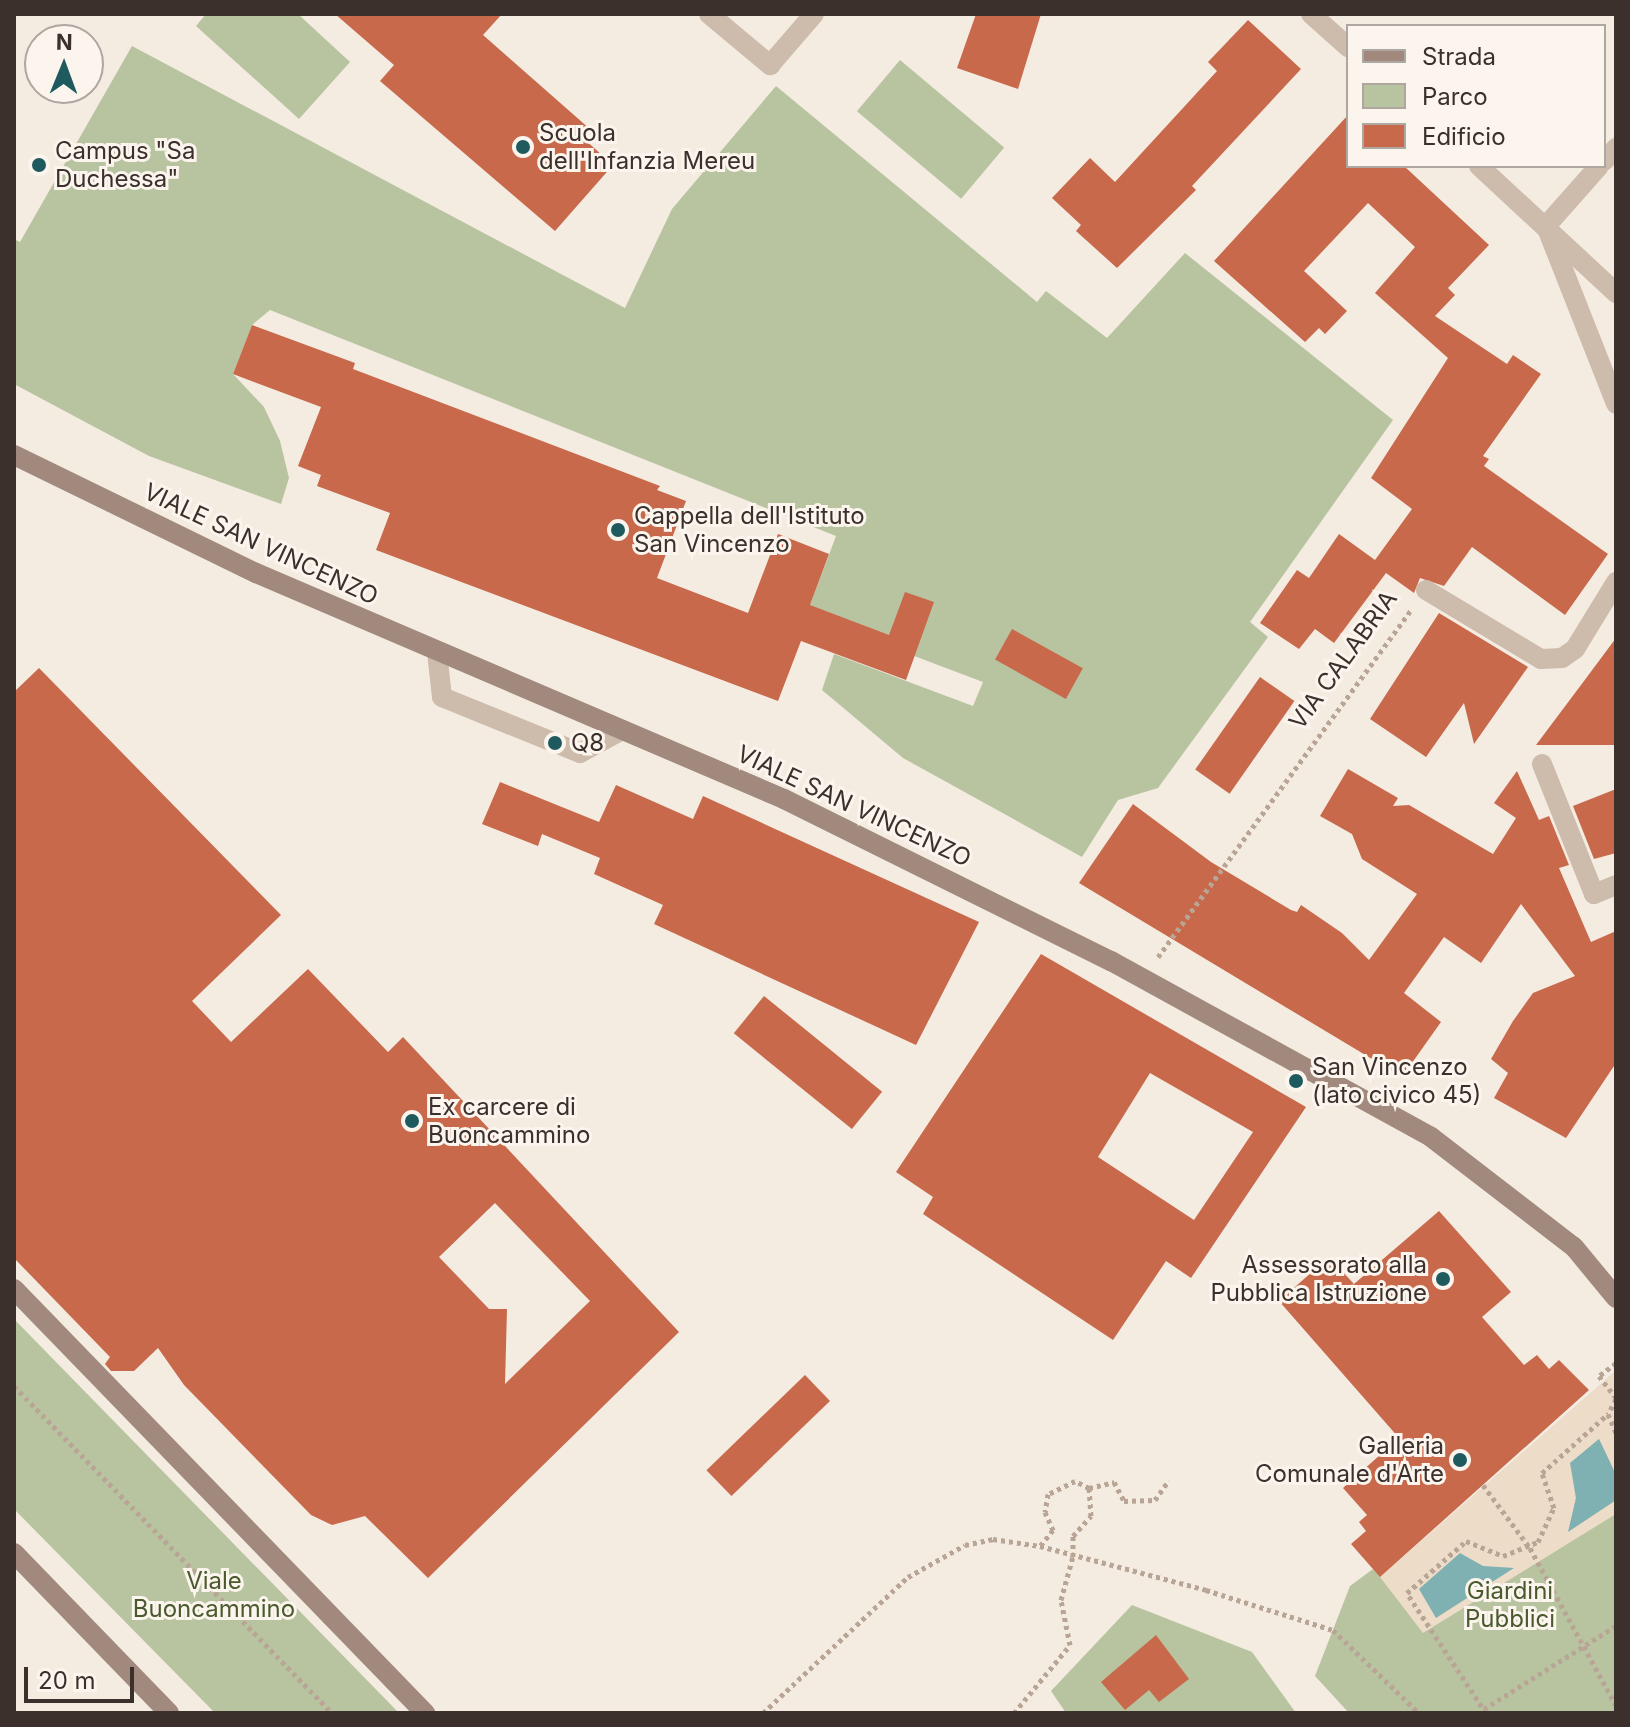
<!DOCTYPE html>
<style>
body{margin:0}
#map{position:relative;width:1630px;height:1727px;overflow:hidden;background:#f4ebe1;font-family:Inter,sans-serif}
div>[style]{position:absolute}
.green>*{inset:0;background:#b8c4a0;transform-origin:0 0}
.plaza>*{inset:0;background:#ecdcc8}
.water>*{inset:0;background:#7fb0b2}
.building>*{inset:0;background:#c8694b;transform-origin:0 0}
.path>*{height:5px;margin-top:-2.5px;transform-origin:0;background:repeating-linear-gradient(90deg,#b9a596 0 4px,transparent 0 8px)}
.lane>*{height:20px;margin:-10px;padding:0 10px;transform-origin:10px;border-radius:10px;background:#cdbbac}
.street>*{height:20px;margin:-10px;padding:0 10px;transform-origin:10px;border-radius:10px;background:#cdbbac}
.secondary>*{height:20px;margin:-10px;padding:0 10px;transform-origin:10px;border-radius:10px;background:#a18a7d}
.dots>*{width:22px;height:22px;translate:-50% -50%;box-sizing:border-box;border:4px solid #fbf5ee;border-radius:50%}
span{translate:-50% -50%;white-space:nowrap;text-align:center;line-height:1.15;-webkit-text-stroke:6px #fbf5ee;paint-order:stroke}
.poi-label{font-size:24px;color:#3b302b}
.left{translate:0 -50%;text-align:left}
.right{translate:-100% -50%;text-align:right}
.street-label{font-size:24px;color:#3b302b}
.park-label{font-size:24px;color:#4a5a2e}
.frame{position:absolute;inset:0;border:16px solid #3b302b;pointer-events:none}
.legend{position:absolute;left:1346px;top:24px;width:260px;height:144px;box-sizing:border-box;background:#fbf5ee;border:2px solid #aea6a0;margin:0;padding:10px 14px;list-style:none;font-size:24px;color:#3b302b}
.legend li{display:flex;align-items:center;gap:16px;height:40px}
.legend b{width:40px;border:2px solid #aea6a0}
.north{position:absolute;left:24px;top:24px;width:80px;height:80px;box-sizing:border-box;background:#fbf5ee;border:2px solid #aea6a0;border-radius:50%;rotate:1deg;font-size:22px;font-weight:700;line-height:32px;text-align:center;color:#3b302b}
.north::after{content:'';display:block;margin:auto;width:28px;height:36px;background:#1f5a5e;clip-path:polygon(50% 0,100% 100%,50% 72%,0 100%)}
.scale{position:absolute;left:24px;top:1667px;width:110px;height:36px;box-sizing:border-box;border:4px solid #3b302b;border-top:0;padding-left:10px;font-size:24px;line-height:28px;white-space:nowrap;color:#3b302b;-webkit-text-stroke:6px #fbf5ee;paint-order:stroke}
</style>
<div id="map">
<div class="green">
<div style="clip-path:polygon(206px 14px,298px 14px,350px 62px,299px 119px,196px 26px)"></div>
<div style="clip-path:polygon(132px 46px,625px 308px,672px 209px,776px 86px,1037px 302px,1046px 291px,1107px 338px,1185px 253px,1393px 420px,1250px 622px,1268px 637px,1158px 788px,1118px 800px,1082px 857px,903px 758px,822px 690px,834px 654px,973px 706px,983px 682px,856px 634px,810px 605px,836px 536px,270px 310px,252px 325px,233px 374px,264px 407px,280px 441px,289px 478px,281px 504px,149px 456px,14px 384px,14px 239px,20px 242px)"></div>
<div style="left:900px;top:60px;width:136px;height:67px;rotate:40deg"></div>
<div style="clip-path:polygon(14px 1319px,399px 1713px,215px 1713px,14px 1509px)"></div>
<div style="clip-path:polygon(1616px 1371px,1616px 1713px,1349px 1713px,1315px 1676px,1350px 1586px,1373px 1569px,1381px 1577px)"></div>
<div style="clip-path:polygon(1132px 1605px,1252px 1652px,1296px 1713px,1066px 1713px,1051px 1691px)"></div>
</div>
<div class="plaza">
<div style="clip-path:polygon(1616px 1371px,1616px 1475px,1599px 1439px,1571px 1463px,1576px 1498px,1569px 1531px,1616px 1500px,1616px 1514px,1423px 1633px,1380px 1577px)"></div>
</div>
<div class="water">
<div style="clip-path:polygon(1599px 1439px,1616px 1475px,1616px 1500px,1568px 1532px,1576px 1498px,1570px 1463px)"></div>
<div style="clip-path:polygon(1460px 1553px,1483px 1566px,1514px 1568px,1436px 1618px,1419px 1589px)"></div>
</div>
<div class="building">
<div style="clip-path:polygon(335px 14px,502px 14px,483px 35px,591px 130px,583px 138px,613px 165px,555px 231px,380px 81px,394px 65px)"></div>
<div style="clip-path:polygon(976px 14px,1041px 14px,1018px 89px,957px 68px)"></div>
<div style="clip-path:polygon(1248px 20px,1301px 69px,1192px 186px,1196px 190px,1117px 268px,1076px 231px,1081px 225px,1052px 198px,1090px 158px,1115px 182px,1217px 71px,1208px 62px)"></div>
<div style="clip-path:polygon(1348px 115px,1348px 166px,1404px 166px,1489px 245px,1448px 288px,1455px 295px,1435px 316px,1507px 364px,1513px 355px,1541px 374px,1483px 456px,1489px 459px,1484px 466px,1608px 554px,1565px 615px,1472px 547px,1444px 586px,1420px 578px,1414px 593px,1386px 573px,1334px 643px,1315px 629px,1299px 649px,1260px 623px,1297px 570px,1309px 578px,1339px 534px,1375px 560px,1412px 509px,1371px 478px,1448px 358px,1375px 293px,1415px 247px,1368px 203px,1304px 271px,1347px 311px,1325px 334px,1319px 328px,1305px 342px,1214px 261px)"></div>
<div style="clip-path:polygon(252px 325px,355px 363px,353px 369px,660px 486px,657px 490px,686px 501px,657px 578px,748px 613px,778px 534px,829px 554px,810px 605px,889px 635px,905px 592px,934px 602px,906px 680px,801px 641px,778px 701px,376px 550px,390px 513px,317px 486px,321px 475px,298px 466px,321px 407px,233px 374px)"></div>
<div style="clip-path:polygon(1439px 613px,1528px 667px,1474px 744px,1464px 703px,1426px 757px,1370px 719px)"></div>
<div style="left:1012px;top:629px;width:81px;height:35px;rotate:29deg"></div>
<div style="clip-path:polygon(1616px 638px,1616px 745px,1536px 745px,1584px 681px)"></div>
<div style="clip-path:polygon(evenodd,39px 668px,281px 915px,192px 1001px,231px 1042px,308px 969px,388px 1052px,403px 1037px,679px 1332px,428px 1578px,365px 1516px,332px 1525px,311px 1515px,184px 1385px,158px 1348px,134px 1371px,111px 1371px,105px 1364px,110px 1357px,14px 1258px,14px 692px,39px 668px,495px 1203px,590px 1301px,505px 1384px,507px 1309px,489px 1309px,439px 1257px,495px 1203px)"></div>
<div style="left:1260px;top:677px;width:42px;height:113px;rotate:35deg"></div>
<div style="clip-path:polygon(1348px 769px,1398px 798px,1393px 806px,1409px 805px,1493px 854px,1516px 818px,1494px 803px,1517px 771px,1539px 820px,1549px 816px,1569px 865px,1559px 868px,1591px 942px,1616px 931px,1616px 1063px,1566px 1138px,1494px 1098px,1508px 1073px,1491px 1059px,1513px 1021px,1533px 993px,1575px 976px,1521px 904px,1481px 963px,1444px 937px,1404px 993px,1441px 1022px,1402px 1077px,1079px 883px,1133px 804px,1211px 862px,1291px 910px,1297px 912px,1301px 905px,1342px 933px,1369px 960px,1417px 894px,1362px 859px,1352px 834px,1320px 816px)"></div>
<div style="clip-path:polygon(500px 782px,599px 822px,616px 785px,693px 819px,703px 796px,979px 922px,916px 1045px,654px 924px,663px 905px,594px 874px,600px 858px,542px 834px,538px 846px,482px 824px)"></div>
<div style="clip-path:polygon(1616px 789px,1616px 853px,1594px 859px,1573px 806px)"></div>
<div style="clip-path:polygon(evenodd,1041px 954px,1306px 1107px,1191px 1278px,1166px 1261px,1113px 1340px,923px 1214px,933px 1197px,896px 1172px,1041px 954px,1150px 1073px,1253px 1132px,1194px 1220px,1098px 1157px,1150px 1073px)"></div>
<div style="left:764px;top:996px;width:152px;height:48px;rotate:39deg"></div>
<div style="clip-path:polygon(1439px 1211px,1511px 1292px,1482px 1317px,1524px 1365px,1537px 1355px,1549px 1369px,1559px 1360px,1589px 1390px,1380px 1577px,1351px 1544px,1366px 1531px,1359px 1522px,1367px 1515px,1343px 1488px,1399px 1438px,1279px 1301px,1329px 1257px,1354px 1284px)"></div>
<div style="left:805px;top:1375px;width:36px;height:137px;rotate:46deg"></div>
<div style="clip-path:polygon(1156px 1635px,1189px 1679px,1159px 1702px,1149px 1690px,1125px 1710px,1101px 1682px)"></div>
</div>
<div class="path">
<div style="left:1158px;top:957px;width:429px;rotate:-53.9deg"></div>
<div style="left:1616px;top:1363px;width:21px;rotate:143deg"></div>
<div style="left:1599px;top:1376px;width:28px;rotate:52deg"></div>
<div style="left:14px;top:1386px;width:456px;rotate:45.8deg"></div>
<div style="left:1616px;top:1399px;width:17px;rotate:118deg"></div>
<div style="left:1608px;top:1414px;width:21px;rotate:67deg"></div>
<div style="left:1483px;top:1485px;width:79px;rotate:53.3deg"></div>
<div style="left:1530px;top:1548px;width:180px;rotate:61.4deg"></div>
<div style="left:1089px;top:1488px;width:26px;rotate:-13deg"></div>
<div style="left:1114px;top:1482px;width:21px;rotate:62deg"></div>
<div style="left:1124px;top:1501px;width:31px;rotate:-2deg"></div>
<div style="left:1155px;top:1500px;width:24px;rotate:-55deg"></div>
<div style="left:1484px;top:1709px;width:156px;rotate:-32.2deg"></div>
<div style="left:763px;top:1713px;width:199px;rotate:-43.2deg"></div>
<div style="left:908px;top:1577px;width:65px;rotate:-29.3deg"></div>
<div style="left:965px;top:1545px;width:29px;rotate:-12deg"></div>
<div style="left:993px;top:1539px;width:48px;rotate:8.5deg"></div>
<div style="left:1040px;top:1546px;width:172px;rotate:14.8deg"></div>
<div style="left:1206px;top:1590px;width:133px;rotate:17.5deg"></div>
<div style="left:1333px;top:1630px;width:120px;rotate:44deg"></div>
<div style="left:1014px;top:1713px;width:88px;rotate:-50.5deg"></div>
<div style="left:1070px;top:1645px;width:46px;rotate:-101.3deg"></div>
<div style="left:1061px;top:1600px;width:46px;rotate:-74.7deg"></div>
<div style="left:1073px;top:1556px;width:20px;rotate:-90deg"></div>
<div style="left:1073px;top:1536px;width:27px;rotate:-48deg"></div>
<div style="left:1091px;top:1516px;width:28px;rotate:-94deg"></div>
<div style="left:1089px;top:1488px;width:16px;rotate:-153deg"></div>
<div style="left:1075px;top:1481px;width:30px;rotate:154deg"></div>
<div style="left:1048px;top:1494px;width:18px;rotate:99deg"></div>
<div style="left:1045px;top:1512px;width:20px;rotate:66deg"></div>
<div style="left:1053px;top:1530px;width:21px;rotate:129deg"></div>
<div style="left:1486px;top:1713px;width:144px;rotate:-123.4deg"></div>
<div style="left:1407px;top:1593px;width:79px;rotate:-41.4deg"></div>
<div style="left:1466px;top:1541px;width:40px;rotate:22deg"></div>
<div style="left:1503px;top:1556px;width:38px;rotate:-22deg"></div>
<div style="left:1538px;top:1542px;width:38px;rotate:-65deg"></div>
<div style="left:1554px;top:1508px;width:37px;rotate:-109deg"></div>
<div style="left:1542px;top:1473px;width:89px;rotate:-41.8deg"></div>
</div>
<div class="lane">
<div style="left:709px;top:14px;width:80px;rotate:39.9deg"></div>
<div style="left:770px;top:65px;width:67px;rotate:-49.2deg"></div>
<div style="left:437px;top:652px;width:45px;rotate:83.7deg"></div>
<div style="left:442px;top:697px;width:149px;rotate:22.1deg"></div>
<div style="left:580px;top:753px;width:48px;rotate:-28.7deg"></div>
<div style="left:1542px;top:764px;width:140px;rotate:68.2deg"></div>
<div style="left:1594px;top:894px;width:24px;rotate:-22deg"></div>
</div>
<div class="street">
<div style="left:1311px;top:14px;width:50px;rotate:41.7deg"></div>
<div style="left:1604px;top:161px;width:18px;rotate:-47deg"></div>
<div style="left:1479px;top:166px;width:187px;rotate:42.8deg"></div>
<div style="left:1546px;top:226px;width:191px;rotate:68.5deg"></div>
<div style="left:1546px;top:226px;width:80px;rotate:-48.5deg"></div>
<div style="left:1426px;top:590px;width:134px;rotate:31deg"></div>
<div style="left:1541px;top:659px;width:21px;rotate:-3deg"></div>
<div style="left:1562px;top:658px;width:16px;rotate:-35deg"></div>
<div style="left:1575px;top:649px;width:79px;rotate:-58.5deg"></div>
</div>
<div class="secondary">
<div style="left:14px;top:455px;width:269px;rotate:26deg"></div>
<div style="left:256px;top:573px;width:574px;rotate:23.17deg"></div>
<div style="left:784px;top:799px;width:365px;rotate:26.4deg"></div>
<div style="left:1111px;top:961px;width:365px;rotate:28.8deg"></div>
<div style="left:1431px;top:1137px;width:180px;rotate:37.6deg"></div>
<div style="left:1574px;top:1247px;width:66px;rotate:50.5deg"></div>
<div style="left:14px;top:1289px;width:591px;rotate:45.89deg"></div>
<div style="left:14px;top:1553px;width:223px;rotate:45.9deg"></div>
</div>
<div class="dots">
<div style="left:523px;top:147px;background:#1f5a5e"></div>
<div style="left:39px;top:165px;background:#1f5a5e"></div>
<div style="left:618px;top:530px;background:#1f5a5e"></div>
<div style="left:555px;top:743px;background:#1f5a5e"></div>
<div style="left:1296px;top:1081px;background:#1f5a5e"></div>
<div style="left:412px;top:1121px;background:#1f5a5e"></div>
<div style="left:1443px;top:1279px;background:#1f5a5e"></div>
<div style="left:1460px;top:1460px;background:#1f5a5e"></div>
</div>
<div class="poi-label">
<span class="left" style="left:539px;top:147px">Scuola<br>dell'Infanzia Mereu</span>
<span class="left" style="left:55px;top:165px">Campus "Sa<br>Duchessa"</span>
<span class="left" style="left:634px;top:530px">Cappella dell'Istituto<br>San Vincenzo</span>
<span class="left" style="left:571px;top:743px">Q8</span>
<span class="left" style="left:1312px;top:1081px">San Vincenzo<br>(lato civico 45)</span>
<span class="left" style="left:428px;top:1121px">Ex carcere di<br>Buoncammino</span>
<span class="right" style="left:1427px;top:1279px">Assessorato alla<br>Pubblica Istruzione</span>
<span class="right" style="left:1444px;top:1460px">Galleria<br>Comunale d'Arte</span>
</div>
<div class="street-label">
<span style="left:261px;top:544px;rotate:25deg">VIALE SAN VINCENZO</span>
<span style="left:1343px;top:660px;rotate:-54deg">VIA CALABRIA</span>
<span style="left:854px;top:806px;rotate:25deg">VIALE SAN VINCENZO</span>
</div>
<div class="park-label">
<span style="left:214px;top:1595px">Viale<br>Buoncammino</span>
<span style="left:1510px;top:1605px">Giardini<br>Pubblici</span>
</div>
<div class="frame"></div>
<ul class="legend">
<li><b style="height:10px;background:#a18a7d"></b>Strada</li>
<li><b style="height:22px;background:#b8c4a0"></b>Parco</li>
<li><b style="height:22px;background:#c8694b"></b>Edificio</li>
</ul>
<div class="north">N</div>
<div class="scale">20 m</div>
</div>
